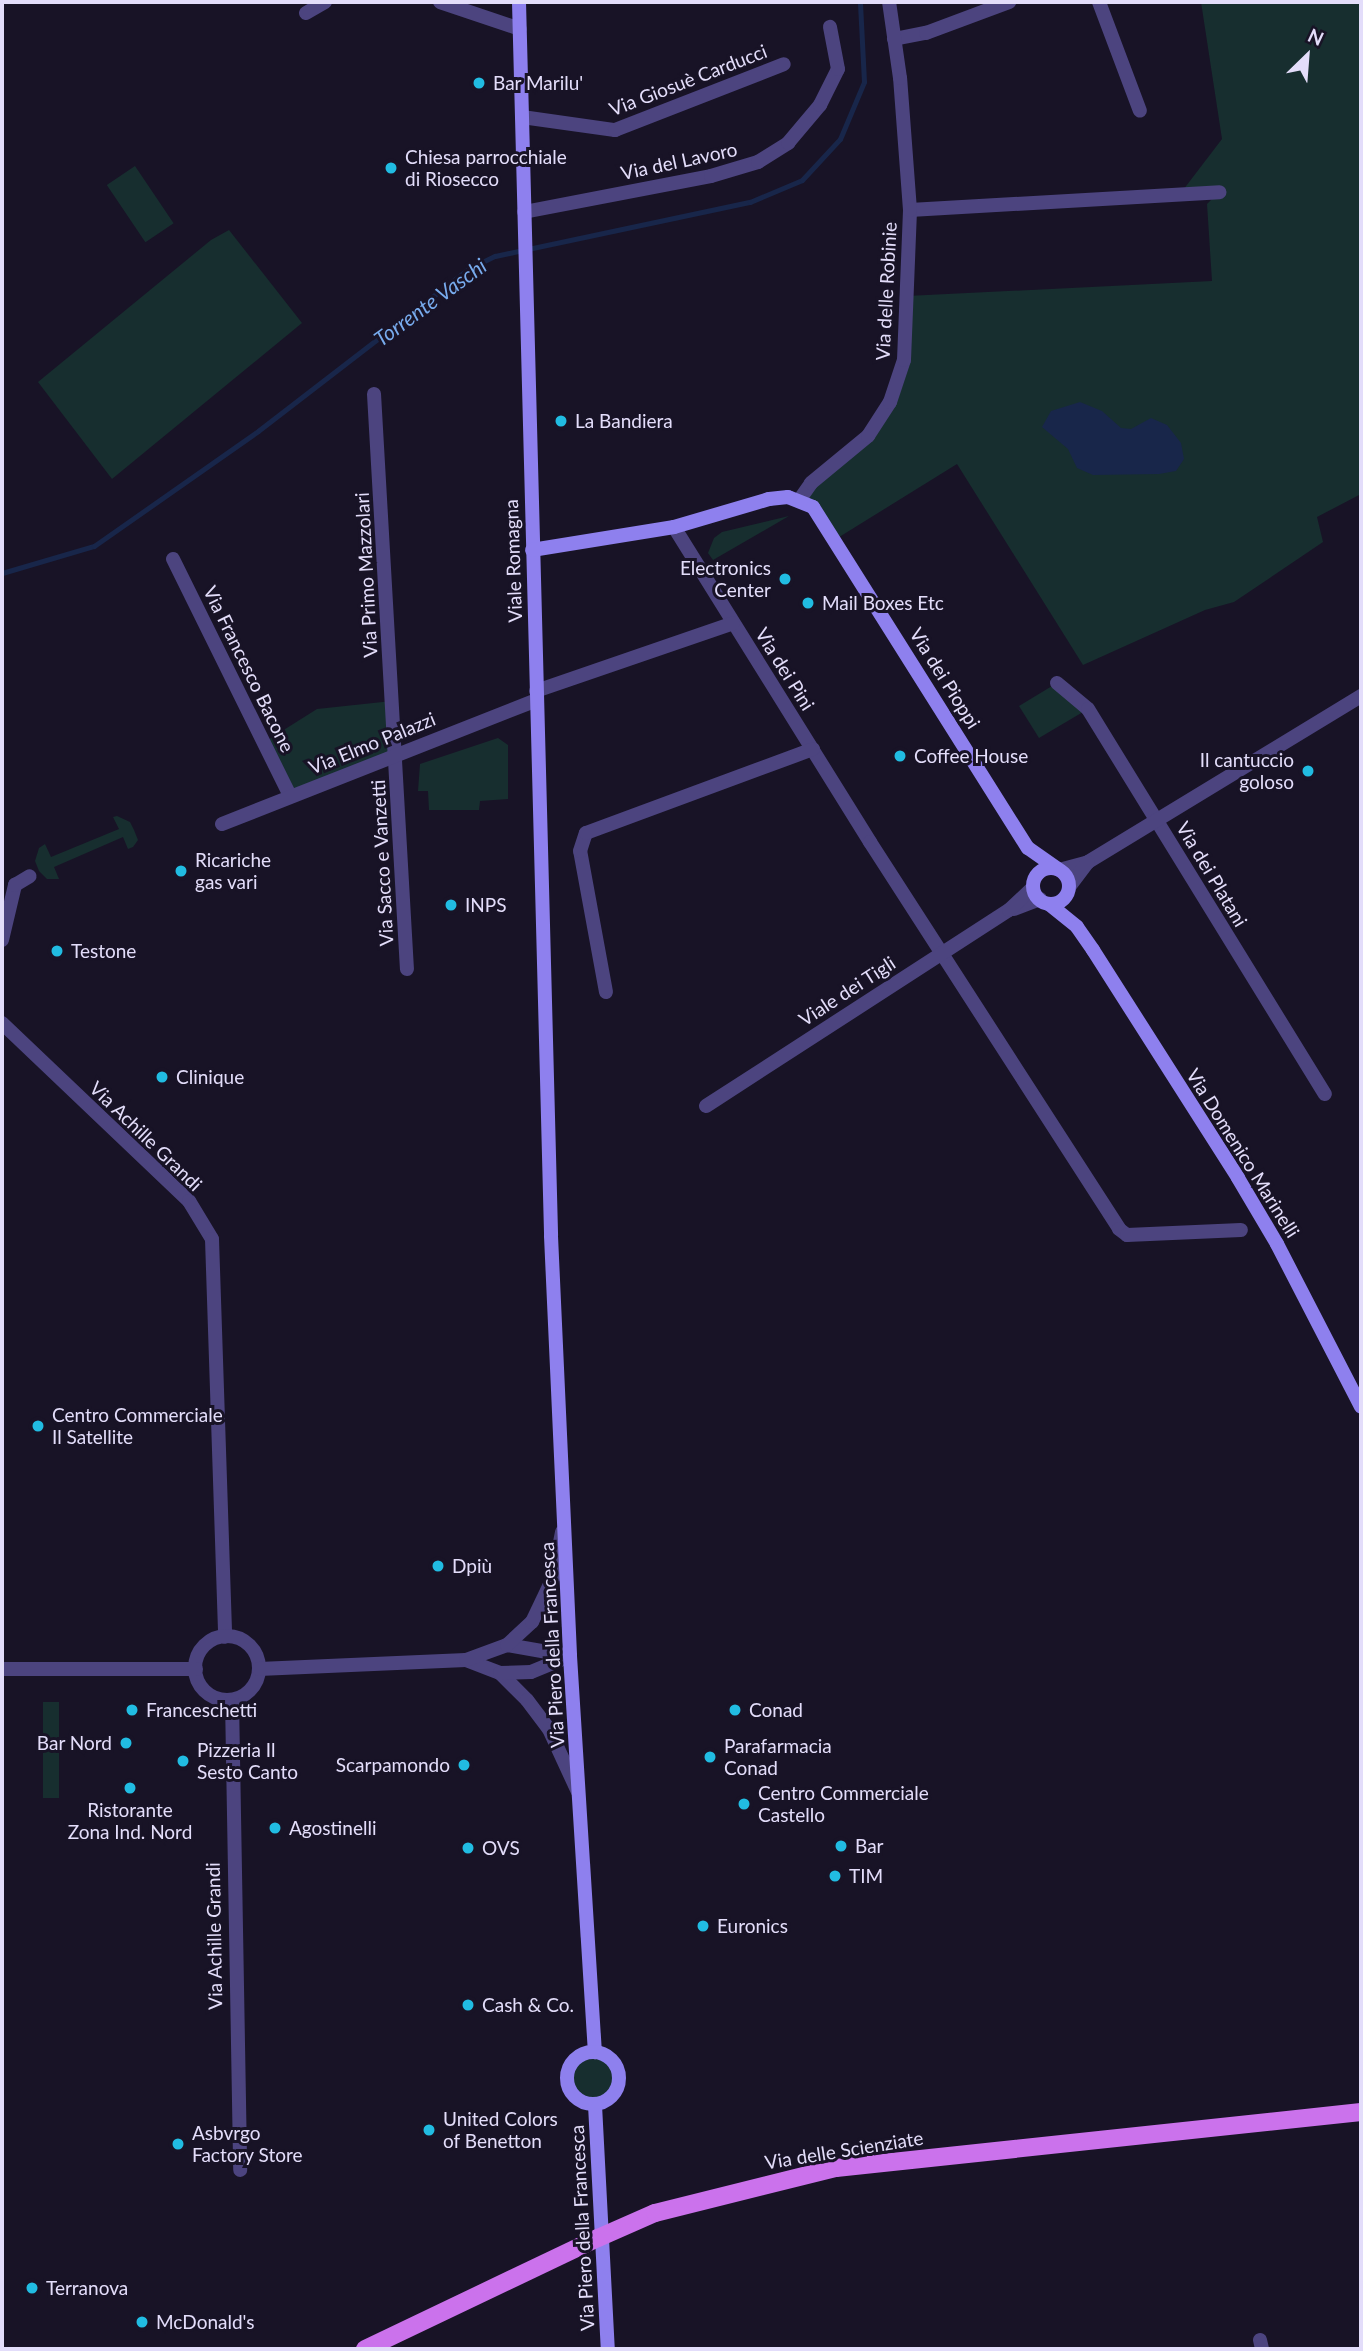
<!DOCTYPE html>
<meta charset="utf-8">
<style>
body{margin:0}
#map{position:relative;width:1363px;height:2351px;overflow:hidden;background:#181326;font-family:Lato,sans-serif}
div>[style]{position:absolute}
.green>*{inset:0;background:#172e2f;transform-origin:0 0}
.round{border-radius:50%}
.water>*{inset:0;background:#18264a}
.stream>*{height:5px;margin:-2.5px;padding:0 2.5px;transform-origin:2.5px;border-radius:2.5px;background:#18264a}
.street>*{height:14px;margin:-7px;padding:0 7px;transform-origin:7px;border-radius:7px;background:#4c447f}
.street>.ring{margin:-7px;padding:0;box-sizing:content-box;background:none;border:14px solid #4c447f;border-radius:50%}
.secondary>*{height:14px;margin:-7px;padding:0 7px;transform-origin:7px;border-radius:7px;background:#8e80ee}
.secondary>.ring{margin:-7px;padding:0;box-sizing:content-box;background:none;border:14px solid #8e80ee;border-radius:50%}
.primary>*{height:18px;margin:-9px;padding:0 9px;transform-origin:9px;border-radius:9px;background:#cb72ec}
.primary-bridge>*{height:18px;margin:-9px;padding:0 9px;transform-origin:9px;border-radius:9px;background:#cb72ec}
.dots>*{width:19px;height:19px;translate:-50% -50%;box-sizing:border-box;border:4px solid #181326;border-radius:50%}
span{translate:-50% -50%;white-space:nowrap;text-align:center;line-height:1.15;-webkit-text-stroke:6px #181326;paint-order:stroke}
.street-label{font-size:19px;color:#e3ddfa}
.poi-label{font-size:19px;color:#e3ddfa}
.left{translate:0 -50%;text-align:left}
.right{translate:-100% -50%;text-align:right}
.water-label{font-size:21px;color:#78abed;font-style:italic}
.frame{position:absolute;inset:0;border:4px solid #e3ddfa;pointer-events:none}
.north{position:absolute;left:1272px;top:21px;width:70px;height:70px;-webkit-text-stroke:5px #181326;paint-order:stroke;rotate:25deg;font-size:19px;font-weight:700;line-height:28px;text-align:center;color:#e3ddfa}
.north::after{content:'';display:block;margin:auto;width:24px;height:32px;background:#e3ddfa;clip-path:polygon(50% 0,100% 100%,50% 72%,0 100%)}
</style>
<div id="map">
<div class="green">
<div style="clip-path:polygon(1201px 2px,1361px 2px,1361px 494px,1317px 517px,1323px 542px,1234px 602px,1205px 610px,1083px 665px,957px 464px,836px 539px,800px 499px,869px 438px,904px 360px,907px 296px,1212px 281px,1207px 204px,1218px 193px,1180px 194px,1222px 139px)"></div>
<div style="left:135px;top:166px;width:69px;height:34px;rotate:56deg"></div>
<div style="clip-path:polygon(229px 230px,302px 323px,112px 479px,38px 382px,211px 240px)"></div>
<div style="clip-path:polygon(789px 516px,713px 560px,708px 553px,714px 538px,722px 532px)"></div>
<div style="clip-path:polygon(1057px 683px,1088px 709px,1039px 738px,1019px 706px)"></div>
<div style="clip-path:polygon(392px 701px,395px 754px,290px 796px,263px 743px,317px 709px)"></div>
<div style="clip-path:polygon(498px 738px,508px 745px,508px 799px,480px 801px,479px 810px,429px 810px,428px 791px,418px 791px,420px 764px)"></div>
<div style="clip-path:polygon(117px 816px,130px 822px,134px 830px,138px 840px,133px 847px,128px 849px,123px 837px,54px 867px,59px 879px,47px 879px,39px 871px,35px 861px,39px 848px,45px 844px,51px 857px,119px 829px,113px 817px)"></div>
<div style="left:43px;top:1702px;width:16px;height:96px"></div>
<div class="round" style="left:567px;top:2052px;width:52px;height:52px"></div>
</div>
<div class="water">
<div style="clip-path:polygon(1080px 402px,1102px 411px,1121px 428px,1131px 429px,1151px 418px,1167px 425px,1181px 443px,1184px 459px,1176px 471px,1159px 474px,1093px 475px,1077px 468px,1068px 449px,1042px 427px,1051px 411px)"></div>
</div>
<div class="stream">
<div style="left:2px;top:573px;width:96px;rotate:-16.4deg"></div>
<div style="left:94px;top:546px;width:200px;rotate:-35deg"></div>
<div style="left:258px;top:431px;width:265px;rotate:-37.6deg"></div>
<div style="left:468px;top:269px;width:30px;rotate:-26deg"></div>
<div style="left:495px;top:256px;width:261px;rotate:-12deg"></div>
<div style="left:750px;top:202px;width:56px;rotate:-22.9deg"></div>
<div style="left:802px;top:180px;width:56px;rotate:-47.2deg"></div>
<div style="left:840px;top:139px;width:62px;rotate:-67.2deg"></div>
<div style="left:864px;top:82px;width:80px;rotate:-92.9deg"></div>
</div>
<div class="street">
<div style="left:440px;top:2px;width:84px;rotate:18.6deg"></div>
<div style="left:1099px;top:2px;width:116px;rotate:69.4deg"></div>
<div style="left:306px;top:13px;width:22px;rotate:-30deg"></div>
<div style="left:894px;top:39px;width:33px;rotate:-11deg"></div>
<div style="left:926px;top:33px;width:89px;rotate:-20.5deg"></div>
<div style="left:522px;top:117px;width:94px;rotate:8deg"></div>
<div style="left:615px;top:130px;width:181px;rotate:-21.3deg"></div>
<div style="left:910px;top:210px;width:310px;rotate:-3.3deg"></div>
<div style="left:524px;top:212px;width:190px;rotate:-10.9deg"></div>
<div style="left:711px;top:176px;width:49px;rotate:-16.6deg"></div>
<div style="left:758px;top:162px;width:36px;rotate:-32deg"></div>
<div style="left:788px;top:143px;width:50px;rotate:-49.9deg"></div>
<div style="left:820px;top:105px;width:40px;rotate:-63.4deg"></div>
<div style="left:838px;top:69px;width:43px;rotate:-100.8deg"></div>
<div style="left:374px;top:394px;width:576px;rotate:86.72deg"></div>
<div style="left:800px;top:499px;width:19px;rotate:-55deg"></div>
<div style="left:811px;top:483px;width:74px;rotate:-39.5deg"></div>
<div style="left:868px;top:436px;width:40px;rotate:-57.1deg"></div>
<div style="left:890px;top:402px;width:44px;rotate:-71.6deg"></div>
<div style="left:904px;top:360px;width:150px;rotate:-87.7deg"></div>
<div style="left:910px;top:210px;width:132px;rotate:-94.3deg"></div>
<div style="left:900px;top:78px;width:77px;rotate:-98.2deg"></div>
<div style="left:674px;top:527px;width:371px;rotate:58.1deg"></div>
<div style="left:870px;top:842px;width:460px;rotate:57.2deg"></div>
<div style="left:1119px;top:1229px;width:10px;rotate:37deg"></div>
<div style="left:1127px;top:1235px;width:114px;rotate:-2.5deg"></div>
<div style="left:173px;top:559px;width:264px;rotate:63.7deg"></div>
<div style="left:1057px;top:683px;width:40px;rotate:40deg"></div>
<div style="left:1088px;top:709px;width:452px;rotate:58.4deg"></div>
<div style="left:536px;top:691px;width:208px;rotate:-19deg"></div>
<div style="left:222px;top:824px;width:338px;rotate:-21.5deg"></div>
<div style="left:1059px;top:870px;width:30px;rotate:-15deg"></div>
<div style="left:1088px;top:862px;width:320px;rotate:-31.3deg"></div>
<div style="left:1069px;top:887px;width:31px;rotate:-53deg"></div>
<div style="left:1014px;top:909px;width:28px;rotate:-21deg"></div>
<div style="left:2px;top:940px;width:57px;rotate:-76.7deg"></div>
<div style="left:15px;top:885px;width:17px;rotate:-31deg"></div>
<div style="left:606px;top:992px;width:143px;rotate:-100.4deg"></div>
<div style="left:580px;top:851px;width:19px;rotate:-72deg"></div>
<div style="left:586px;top:833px;width:242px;rotate:-20.3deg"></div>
<div style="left:2px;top:1023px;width:258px;rotate:43.6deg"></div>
<div style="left:189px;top:1201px;width:44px;rotate:58.8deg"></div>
<div style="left:212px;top:1239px;width:398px;rotate:88.1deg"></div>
<div style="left:706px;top:1106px;width:361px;rotate:-32.9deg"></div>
<div style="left:1009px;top:910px;width:33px;rotate:-43deg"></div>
<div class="ring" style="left:195px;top:1636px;width:50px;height:50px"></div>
<div style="left:507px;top:1645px;width:64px;rotate:9.9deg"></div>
<div style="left:466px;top:1660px;width:36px;rotate:21deg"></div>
<div style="left:500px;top:1673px;width:38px;rotate:45deg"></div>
<div style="left:527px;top:1700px;width:36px;rotate:53deg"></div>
<div style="left:549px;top:1729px;width:69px;rotate:65.3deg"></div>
<div style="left:2px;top:1669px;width:194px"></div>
<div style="left:259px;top:1669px;width:207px;rotate:-2.5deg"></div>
<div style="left:466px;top:1660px;width:44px;rotate:-20.1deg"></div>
<div style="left:507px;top:1645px;width:34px;rotate:-43deg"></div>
<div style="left:532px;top:1622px;width:49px;rotate:-64.5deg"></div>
<div style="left:553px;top:1578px;width:47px;rotate:-78.9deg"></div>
<div style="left:500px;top:1673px;width:31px;rotate:-2deg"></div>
<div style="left:531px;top:1672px;width:42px;rotate:-22.3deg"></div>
<div style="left:232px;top:1700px;width:470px;rotate:89deg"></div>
<div style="left:1260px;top:2340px;width:9px;rotate:77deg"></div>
</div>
<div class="secondary">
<div style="left:519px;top:2px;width:1234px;rotate:88.51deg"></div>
<div style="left:551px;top:1236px;width:420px;rotate:87.4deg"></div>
<div style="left:570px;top:1656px;width:397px;rotate:86.4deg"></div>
<div style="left:532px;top:550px;width:144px;rotate:-9.2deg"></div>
<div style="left:674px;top:527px;width:99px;rotate:-16.4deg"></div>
<div style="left:769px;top:499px;width:19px;rotate:-6deg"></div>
<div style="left:788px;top:497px;width:27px;rotate:22deg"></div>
<div style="left:813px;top:507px;width:403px;rotate:57.8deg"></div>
<div style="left:1028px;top:848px;width:37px;rotate:35deg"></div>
<div class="ring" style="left:1033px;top:868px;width:22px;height:22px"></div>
<div style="left:1049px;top:904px;width:36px;rotate:39deg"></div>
<div style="left:1077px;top:927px;width:28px;rotate:55deg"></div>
<div style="left:1093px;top:950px;width:270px;rotate:57.5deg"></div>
<div style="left:1238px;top:1178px;width:77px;rotate:59.4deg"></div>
<div style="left:1277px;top:1244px;width:183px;rotate:62.7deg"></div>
<div class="ring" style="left:567px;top:2052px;width:38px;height:38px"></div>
<div style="left:595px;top:2105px;width:244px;rotate:87deg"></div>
</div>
<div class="primary">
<div style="left:365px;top:2349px;width:258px;rotate:-25.5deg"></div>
</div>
<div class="primary-bridge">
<div style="left:598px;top:2238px;width:62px;rotate:-23.7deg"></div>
<div style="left:655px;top:2213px;width:187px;rotate:-14deg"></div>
<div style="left:836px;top:2168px;width:528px;rotate:-6.09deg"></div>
</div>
<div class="dots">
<div style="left:479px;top:83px;background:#21bce2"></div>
<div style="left:391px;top:168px;background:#21bce2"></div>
<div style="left:561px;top:421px;background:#21bce2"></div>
<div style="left:785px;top:579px;background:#21bce2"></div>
<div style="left:808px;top:603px;background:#21bce2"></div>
<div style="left:900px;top:756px;background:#21bce2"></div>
<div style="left:1308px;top:771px;background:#21bce2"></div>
<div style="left:181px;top:871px;background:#21bce2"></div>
<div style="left:451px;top:905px;background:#21bce2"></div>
<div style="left:57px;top:951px;background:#21bce2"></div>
<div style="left:162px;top:1077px;background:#21bce2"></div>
<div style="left:38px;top:1426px;background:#21bce2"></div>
<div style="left:438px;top:1566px;background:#21bce2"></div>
<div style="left:132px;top:1710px;background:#21bce2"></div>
<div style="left:735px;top:1710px;background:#21bce2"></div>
<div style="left:126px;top:1743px;background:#21bce2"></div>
<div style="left:710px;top:1757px;background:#21bce2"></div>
<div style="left:183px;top:1761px;background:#21bce2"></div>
<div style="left:464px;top:1765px;background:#21bce2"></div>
<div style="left:130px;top:1788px;background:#21bce2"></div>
<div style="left:744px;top:1804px;background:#21bce2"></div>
<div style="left:275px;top:1828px;background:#21bce2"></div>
<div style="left:841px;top:1846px;background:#21bce2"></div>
<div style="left:468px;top:1848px;background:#21bce2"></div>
<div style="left:835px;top:1876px;background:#21bce2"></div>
<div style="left:703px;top:1926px;background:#21bce2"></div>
<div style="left:468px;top:2005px;background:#21bce2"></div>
<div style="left:429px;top:2130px;background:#21bce2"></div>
<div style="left:178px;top:2144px;background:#21bce2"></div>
<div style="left:32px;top:2288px;background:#21bce2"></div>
<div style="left:142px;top:2322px;background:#21bce2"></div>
</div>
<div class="street-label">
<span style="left:688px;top:80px;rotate:-21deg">Via Giosuè Carducci</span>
<span style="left:679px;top:161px;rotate:-12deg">Via del Lavoro</span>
<span style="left:886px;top:291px;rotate:-87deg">Via delle Robinie</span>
<span style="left:513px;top:561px;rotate:-92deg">Viale Romagna</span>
<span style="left:366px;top:575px;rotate:-93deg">Via Primo Mazzolari</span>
<span style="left:249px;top:669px;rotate:64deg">Via Francesco Bacone</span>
<span style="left:785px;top:669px;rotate:58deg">Via dei Pini</span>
<span style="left:945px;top:678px;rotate:58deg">Via dei Pioppi</span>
<span style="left:372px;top:743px;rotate:-22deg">Via Elmo Palazzi</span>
<span style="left:382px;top:863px;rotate:-93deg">Via Sacco e Vanzetti</span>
<span style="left:1212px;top:874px;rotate:59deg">Via dei Platani</span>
<span style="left:847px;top:991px;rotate:-33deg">Viale dei Tigli</span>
<span style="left:146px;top:1136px;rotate:44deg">Via Achille Grandi</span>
<span style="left:1243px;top:1153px;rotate:58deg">Via Domenico Marinelli</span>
<span style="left:552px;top:1645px;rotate:-93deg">Via Piero della Francesca</span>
<span style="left:214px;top:1936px;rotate:-91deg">Via Achille Grandi</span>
<span style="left:844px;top:2150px;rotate:-9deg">Via delle Scienziate</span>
<span style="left:582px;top:2228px;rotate:-93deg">Via Piero della Francesca</span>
</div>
<div class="poi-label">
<span class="left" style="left:493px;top:83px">Bar Marilu'</span>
<span class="left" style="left:405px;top:168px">Chiesa parrocchiale<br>di Riosecco</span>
<span class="left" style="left:575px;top:421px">La Bandiera</span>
<span class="right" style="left:771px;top:579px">Electronics<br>Center</span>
<span class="left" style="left:822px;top:603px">Mail Boxes Etc</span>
<span class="left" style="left:914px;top:756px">Coffee House</span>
<span class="right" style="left:1294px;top:771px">Il cantuccio<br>goloso</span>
<span class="left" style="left:195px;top:871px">Ricariche<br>gas vari</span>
<span class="left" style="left:465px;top:905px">INPS</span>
<span class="left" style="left:71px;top:951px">Testone</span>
<span class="left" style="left:176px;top:1077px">Clinique</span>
<span class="left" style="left:52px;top:1426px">Centro Commerciale<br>Il Satellite</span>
<span class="left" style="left:452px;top:1566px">Dpiù</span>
<span class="left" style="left:146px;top:1710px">Franceschetti</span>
<span class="left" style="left:749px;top:1710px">Conad</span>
<span class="right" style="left:112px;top:1743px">Bar Nord</span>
<span class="left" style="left:724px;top:1757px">Parafarmacia<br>Conad</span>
<span class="left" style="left:197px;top:1761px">Pizzeria Il<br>Sesto Canto</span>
<span class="right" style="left:450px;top:1765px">Scarpamondo</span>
<span class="left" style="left:758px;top:1804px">Centro Commerciale<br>Castello</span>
<span style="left:130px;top:1821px">Ristorante<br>Zona Ind. Nord</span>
<span class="left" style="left:289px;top:1828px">Agostinelli</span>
<span class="left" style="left:855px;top:1846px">Bar</span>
<span class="left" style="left:482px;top:1848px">OVS</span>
<span class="left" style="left:849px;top:1876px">TIM</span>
<span class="left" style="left:717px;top:1926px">Euronics</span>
<span class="left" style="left:482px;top:2005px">Cash &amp; Co.</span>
<span class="left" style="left:443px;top:2130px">United Colors<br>of Benetton</span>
<span class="left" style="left:192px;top:2144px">Asbvrgo<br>Factory Store</span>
<span class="left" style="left:46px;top:2288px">Terranova</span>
<span class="left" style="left:156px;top:2322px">McDonald's</span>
</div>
<div class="water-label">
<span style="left:430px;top:302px;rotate:-36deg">Torrente Vaschi</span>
</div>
<div class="frame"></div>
<div class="north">N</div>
</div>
